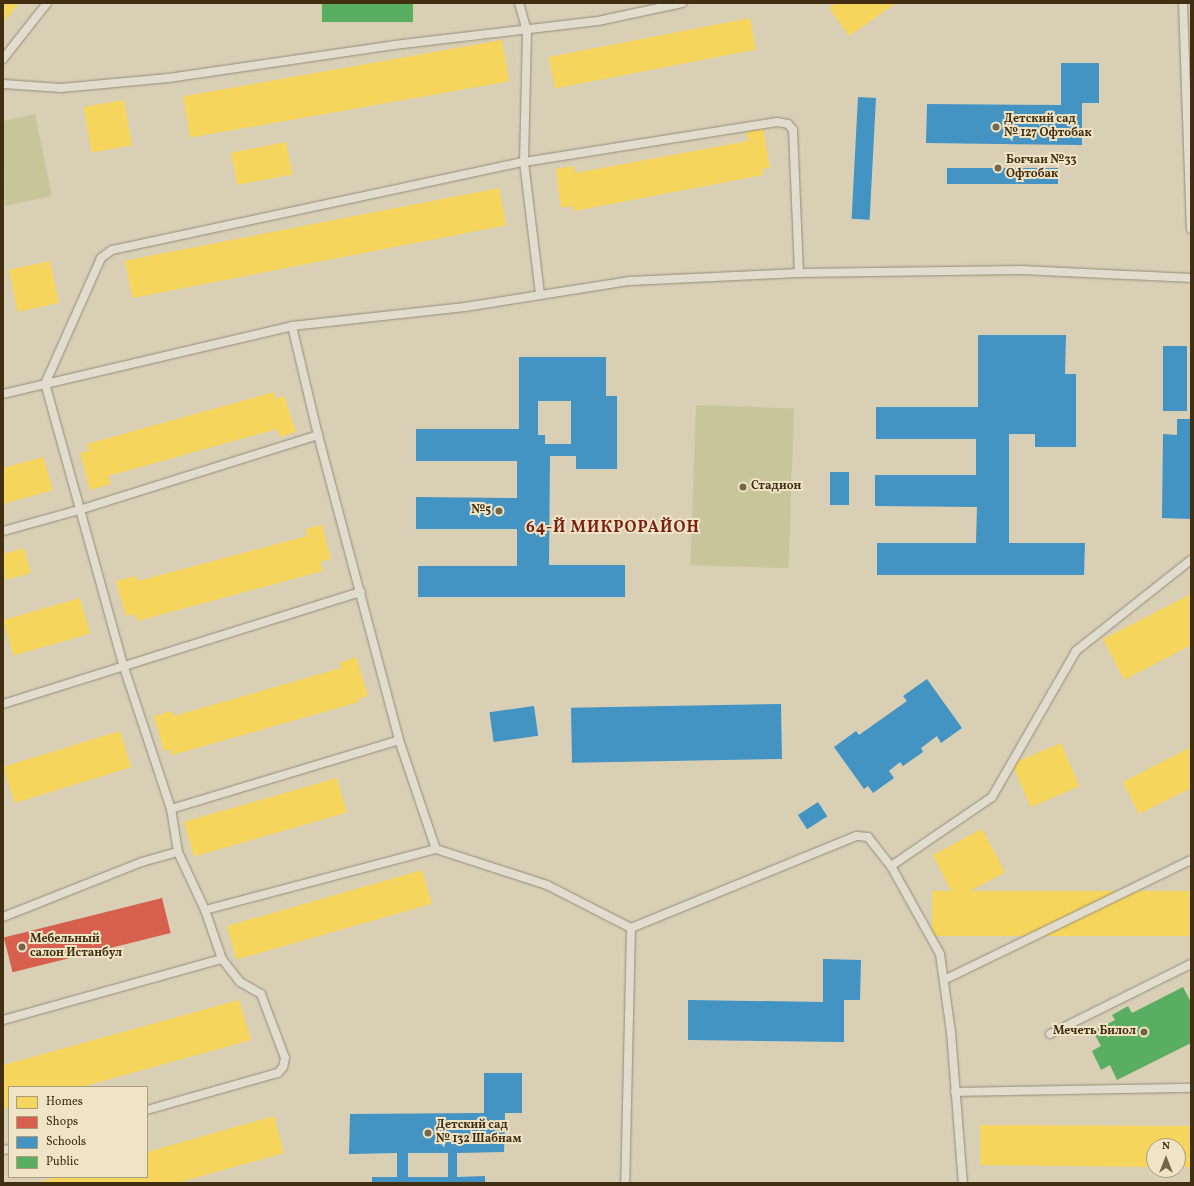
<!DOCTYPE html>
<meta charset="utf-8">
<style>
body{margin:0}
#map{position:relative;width:1194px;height:1186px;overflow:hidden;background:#d8cfb5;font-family:Vollkorn,serif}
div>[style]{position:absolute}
.green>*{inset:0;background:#c7c59a;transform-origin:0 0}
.homes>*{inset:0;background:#f6d55c;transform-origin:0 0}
.shops>*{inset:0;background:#d6604d;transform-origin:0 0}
.schools>*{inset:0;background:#4393c3;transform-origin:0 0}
.public>*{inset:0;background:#5aae61;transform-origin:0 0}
.roads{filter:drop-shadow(0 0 1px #938b78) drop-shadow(0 0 1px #938b78)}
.service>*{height:8px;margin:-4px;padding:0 4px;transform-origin:4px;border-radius:4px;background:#e0dcce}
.dots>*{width:11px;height:11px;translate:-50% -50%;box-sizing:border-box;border:2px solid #efe5c6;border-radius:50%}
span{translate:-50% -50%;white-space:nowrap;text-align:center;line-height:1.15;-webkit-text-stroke:4px #efe5c6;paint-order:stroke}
.poi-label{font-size:12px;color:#422e11;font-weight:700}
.left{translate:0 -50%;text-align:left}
.right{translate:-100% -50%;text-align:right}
.district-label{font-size:16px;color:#7a1f14;font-weight:700;letter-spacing:1px}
.frame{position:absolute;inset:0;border:4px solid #422e11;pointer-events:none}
.legend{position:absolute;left:8px;top:1086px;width:140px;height:92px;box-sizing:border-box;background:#efe5c6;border:1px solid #aa9c7e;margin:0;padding:5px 7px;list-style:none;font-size:12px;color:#422e11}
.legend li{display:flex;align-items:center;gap:8px;height:20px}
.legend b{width:20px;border:1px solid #aa9c7e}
.north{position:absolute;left:1146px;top:1138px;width:40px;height:40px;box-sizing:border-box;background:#efe5c6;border:1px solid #aa9c7e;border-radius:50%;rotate:0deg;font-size:11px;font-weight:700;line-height:16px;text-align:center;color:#422e11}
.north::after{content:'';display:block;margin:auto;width:14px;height:18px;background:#76664a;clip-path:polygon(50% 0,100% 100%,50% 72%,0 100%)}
</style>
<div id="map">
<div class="green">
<div style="clip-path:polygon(35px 114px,52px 196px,5px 206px,3px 121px)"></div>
<div style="left:696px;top:405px;width:98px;height:160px;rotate:2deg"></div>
</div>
<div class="homes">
<div style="clip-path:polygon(3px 3px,19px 3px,3px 23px)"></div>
<div style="clip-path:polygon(835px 3px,896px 3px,849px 36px,829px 8px)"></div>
<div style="left:750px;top:18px;width:32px;height:205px;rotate:79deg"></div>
<div style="left:502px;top:40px;width:42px;height:324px;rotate:80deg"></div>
<div style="left:124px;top:100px;width:46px;height:41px;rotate:80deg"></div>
<div style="clip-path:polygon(763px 129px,770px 168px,762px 169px,763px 175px,574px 211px,573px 206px,561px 208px,556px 169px,574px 166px,575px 173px,748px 141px,746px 132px)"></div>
<div style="left:286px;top:142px;width:33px;height:56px;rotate:79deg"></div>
<div style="left:499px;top:188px;width:38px;height:381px;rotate:79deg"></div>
<div style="left:50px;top:261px;width:43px;height:42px;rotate:78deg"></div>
<div style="clip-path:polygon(274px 392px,276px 399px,284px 396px,296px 432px,280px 437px,277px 429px,108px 476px,111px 484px,90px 490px,80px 453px,89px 451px,87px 444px)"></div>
<div style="clip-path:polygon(43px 457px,53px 490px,3px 504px,3px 468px)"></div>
<div style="clip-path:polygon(322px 525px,331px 559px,320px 562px,323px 571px,137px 621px,135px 614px,126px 616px,116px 581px,136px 576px,138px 581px,307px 536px,306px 529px)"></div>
<div style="clip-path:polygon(24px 548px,31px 573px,5px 580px,3px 554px)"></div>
<div style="clip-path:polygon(1191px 594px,1191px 645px,1124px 680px,1103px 639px)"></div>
<div style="left:80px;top:598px;width:37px;height:80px;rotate:74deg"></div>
<div style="clip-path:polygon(356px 657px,368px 696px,358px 699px,359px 702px,172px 755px,171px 749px,164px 751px,154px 716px,172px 711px,174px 716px,341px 668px,339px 663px)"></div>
<div style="left:120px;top:731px;width:38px;height:122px;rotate:73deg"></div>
<div style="left:1061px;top:743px;width:47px;height:53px;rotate:67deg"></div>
<div style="clip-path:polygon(1191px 747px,1191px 788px,1139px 814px,1123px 782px)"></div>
<div style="left:337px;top:778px;width:36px;height:159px;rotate:74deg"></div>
<div style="left:982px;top:829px;width:49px;height:56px;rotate:62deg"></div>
<div style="left:422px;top:870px;width:35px;height:203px;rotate:74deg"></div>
<div style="left:1191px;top:891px;width:45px;height:259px;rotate:90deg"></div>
<div style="clip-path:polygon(239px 1000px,251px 1040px,81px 1087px,9px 1087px,9px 1107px,3px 1109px,3px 1065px)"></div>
<div style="clip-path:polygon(274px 1116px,284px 1153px,177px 1183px,37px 1183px,57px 1177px,147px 1177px,147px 1152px)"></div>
<div style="clip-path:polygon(980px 1125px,1191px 1126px,1191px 1167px,1178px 1167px,1178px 1146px,1154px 1146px,1154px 1167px,980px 1165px)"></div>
</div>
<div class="shops">
<div style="left:162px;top:898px;width:36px;height:163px;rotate:76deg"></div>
</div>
<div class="schools">
<div style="clip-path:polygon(1061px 63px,1099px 63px,1099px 103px,1082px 103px,1082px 145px,926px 143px,927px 104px,1061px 105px)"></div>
<div style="left:858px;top:97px;width:18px;height:122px;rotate:3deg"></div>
<div style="left:947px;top:168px;width:111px;height:16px"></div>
<div style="clip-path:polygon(978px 335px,1066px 335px,1065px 374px,1076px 374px,1076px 447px,1035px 447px,1035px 434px,1009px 434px,1009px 543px,1085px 543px,1084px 575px,877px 575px,877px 543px,976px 543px,977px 507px,875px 506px,875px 475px,976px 475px,976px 439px,876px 439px,876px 407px,978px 407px)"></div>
<div style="left:1163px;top:346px;width:24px;height:65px"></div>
<div style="clip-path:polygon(evenodd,519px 357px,606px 357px,606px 396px,617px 396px,617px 469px,576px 469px,576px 456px,550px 456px,549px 565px,625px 565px,625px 597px,418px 597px,418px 566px,517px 566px,517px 529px,416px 529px,416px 497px,517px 498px,517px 461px,416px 461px,416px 429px,519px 429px,519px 357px,538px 401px,571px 401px,571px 444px,545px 444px,545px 435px,538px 435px,538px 401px)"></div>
<div style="clip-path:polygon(1177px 419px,1191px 419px,1191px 519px,1162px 518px,1163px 434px,1177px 435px)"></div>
<div style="left:830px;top:472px;width:19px;height:33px"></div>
<div style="clip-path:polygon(927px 679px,962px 728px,941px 743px,937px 736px,921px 748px,923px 752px,903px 766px,900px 762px,889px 771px,894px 778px,873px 793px,868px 786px,864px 789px,834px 747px,856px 731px,859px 735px,907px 701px,903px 696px)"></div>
<div style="left:781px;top:704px;width:55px;height:210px;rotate:89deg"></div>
<div style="left:534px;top:706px;width:30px;height:45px;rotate:82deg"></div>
<div style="left:818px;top:802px;width:17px;height:24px;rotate:57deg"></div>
<div style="clip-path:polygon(823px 959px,861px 960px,860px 1000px,844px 1000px,844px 1042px,688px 1040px,688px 1000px,823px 1002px)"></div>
<div style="clip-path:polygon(evenodd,484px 1073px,522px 1073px,522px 1113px,505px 1113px,504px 1152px,457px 1153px,457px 1177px,485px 1176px,485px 1183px,372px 1183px,372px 1177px,397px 1177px,397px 1153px,349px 1154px,350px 1114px,484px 1113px,484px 1073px,408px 1153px,448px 1153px,448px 1177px,408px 1177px,408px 1153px)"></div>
</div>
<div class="public">
<div style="left:322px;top:3px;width:91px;height:19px"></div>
<div style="clip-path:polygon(1183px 987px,1191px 1002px,1191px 1043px,1117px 1080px,1110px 1065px,1101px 1070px,1092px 1051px,1101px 1046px,1093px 1031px,1115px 1020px,1112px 1015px,1128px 1006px,1132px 1013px)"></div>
</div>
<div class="roads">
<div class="service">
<div style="left:519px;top:3px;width:29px;rotate:74deg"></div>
<div style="left:527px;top:31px;width:131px;rotate:91.3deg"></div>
<div style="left:524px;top:162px;width:134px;rotate:83.1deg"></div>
<div style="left:1183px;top:3px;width:226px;rotate:88deg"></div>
<div style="left:3px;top:59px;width:71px;rotate:-51.8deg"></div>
<div style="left:3px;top:84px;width:58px;rotate:3.9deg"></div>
<div style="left:61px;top:88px;width:108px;rotate:-5.3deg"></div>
<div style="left:169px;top:78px;width:227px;rotate:-8.3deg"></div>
<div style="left:394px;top:45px;width:205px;rotate:-6.7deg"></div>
<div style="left:598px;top:21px;width:86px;rotate:-12.1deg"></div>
<div style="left:292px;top:326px;width:112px;rotate:76.6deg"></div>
<div style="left:318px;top:435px;width:316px;rotate:75.1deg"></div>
<div style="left:399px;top:740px;width:115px;rotate:71.3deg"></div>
<div style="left:436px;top:849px;width:117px;rotate:18deg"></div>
<div style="left:547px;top:885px;width:94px;rotate:27.1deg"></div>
<div style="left:631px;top:928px;width:255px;rotate:91.3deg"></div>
<div style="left:3px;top:394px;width:297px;rotate:-13.2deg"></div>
<div style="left:292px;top:326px;width:174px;rotate:-6.3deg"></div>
<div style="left:465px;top:307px;width:167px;rotate:-9deg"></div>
<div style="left:630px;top:281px;width:169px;rotate:-2.7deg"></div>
<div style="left:799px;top:273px;width:223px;rotate:-0.8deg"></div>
<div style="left:1022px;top:270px;width:169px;rotate:2.7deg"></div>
<div style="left:3px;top:531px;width:79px;rotate:-15.4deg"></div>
<div style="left:79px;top:510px;width:250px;rotate:-17.4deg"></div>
<div style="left:3px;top:704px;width:375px;rotate:-17.4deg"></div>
<div style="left:171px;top:809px;width:238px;rotate:-16.8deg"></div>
<div style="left:891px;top:866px;width:101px;rotate:60.9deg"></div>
<div style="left:940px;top:954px;width:79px;rotate:82deg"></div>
<div style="left:951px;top:1032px;width:151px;rotate:85.5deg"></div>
<div style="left:205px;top:910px;width:239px;rotate:-14.8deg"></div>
<div style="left:3px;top:917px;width:149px;rotate:-21.6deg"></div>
<div style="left:142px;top:862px;width:37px;rotate:-16deg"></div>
<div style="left:631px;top:928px;width:244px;rotate:-22.2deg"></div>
<div style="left:857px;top:836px;width:11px;rotate:5deg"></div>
<div style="left:868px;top:837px;width:37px;rotate:52deg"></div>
<div style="left:891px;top:866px;width:122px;rotate:-34.3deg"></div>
<div style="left:992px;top:797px;width:168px;rotate:-60.1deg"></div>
<div style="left:1076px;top:651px;width:147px;rotate:-38.4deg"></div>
<div style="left:946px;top:979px;width:272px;rotate:-25.9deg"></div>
<div style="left:3px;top:1020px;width:227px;rotate:-15.6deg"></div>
<div style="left:1050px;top:1034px;width:157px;rotate:-26.4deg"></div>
<div style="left:955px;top:1092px;width:236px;rotate:-1deg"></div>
<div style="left:147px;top:1110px;width:136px;rotate:-15.8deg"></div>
<div style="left:278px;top:1073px;width:8px;rotate:-50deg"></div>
<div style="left:283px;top:1067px;width:9px;rotate:-77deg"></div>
<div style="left:285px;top:1058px;width:68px;rotate:-110.6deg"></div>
<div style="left:261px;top:994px;width:24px;rotate:-150deg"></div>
<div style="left:240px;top:982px;width:29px;rotate:-128deg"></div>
<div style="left:222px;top:959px;width:52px;rotate:-109.1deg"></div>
<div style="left:205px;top:910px;width:64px;rotate:-115deg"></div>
<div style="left:178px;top:852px;width:44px;rotate:-99.2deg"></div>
<div style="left:171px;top:809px;width:149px;rotate:-108.4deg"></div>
<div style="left:124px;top:668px;width:295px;rotate:-105.5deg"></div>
<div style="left:45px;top:384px;width:138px;rotate:-66deg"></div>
<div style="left:101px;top:258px;width:14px;rotate:-36deg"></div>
<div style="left:112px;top:250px;width:421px;rotate:-12.1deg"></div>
<div style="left:524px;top:162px;width:256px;rotate:-9deg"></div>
<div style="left:777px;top:122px;width:11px;rotate:10deg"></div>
<div style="left:788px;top:124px;width:8px;rotate:50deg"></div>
<div style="left:793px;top:130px;width:143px;rotate:87.6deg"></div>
<div style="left:3px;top:1150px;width:6px;rotate:-9deg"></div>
</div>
</div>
<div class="dots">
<div style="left:996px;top:127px;background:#76664a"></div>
<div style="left:998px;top:168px;background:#76664a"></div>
<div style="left:743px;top:487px;background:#76664a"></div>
<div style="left:499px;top:511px;background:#76664a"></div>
<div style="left:22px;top:947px;background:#76664a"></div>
<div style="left:1144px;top:1032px;background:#76664a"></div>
<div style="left:428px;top:1133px;background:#76664a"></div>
</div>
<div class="poi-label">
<span class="left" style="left:1004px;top:127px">Детский сад<br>№ 127 Офтобак</span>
<span class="left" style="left:1006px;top:168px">Боғчаи №33<br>Офтобак</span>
<span class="left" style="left:751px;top:487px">Стадион</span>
<span class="right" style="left:491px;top:511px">№5</span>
<span class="left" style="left:30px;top:947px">Мебельный<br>салон Истанбул</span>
<span class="right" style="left:1136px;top:1032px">Мечеть Билол</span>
<span class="left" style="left:436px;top:1133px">Детский сад<br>№ 132 Шабнам</span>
</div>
<div class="district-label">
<span style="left:613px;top:528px">64-Й МИКРОРАЙОН</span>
</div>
<div class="frame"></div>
<ul class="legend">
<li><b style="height:11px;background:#f6d55c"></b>Homes</li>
<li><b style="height:11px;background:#d6604d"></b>Shops</li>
<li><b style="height:11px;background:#4393c3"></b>Schools</li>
<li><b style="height:11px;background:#5aae61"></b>Public</li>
</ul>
<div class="north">N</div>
</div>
